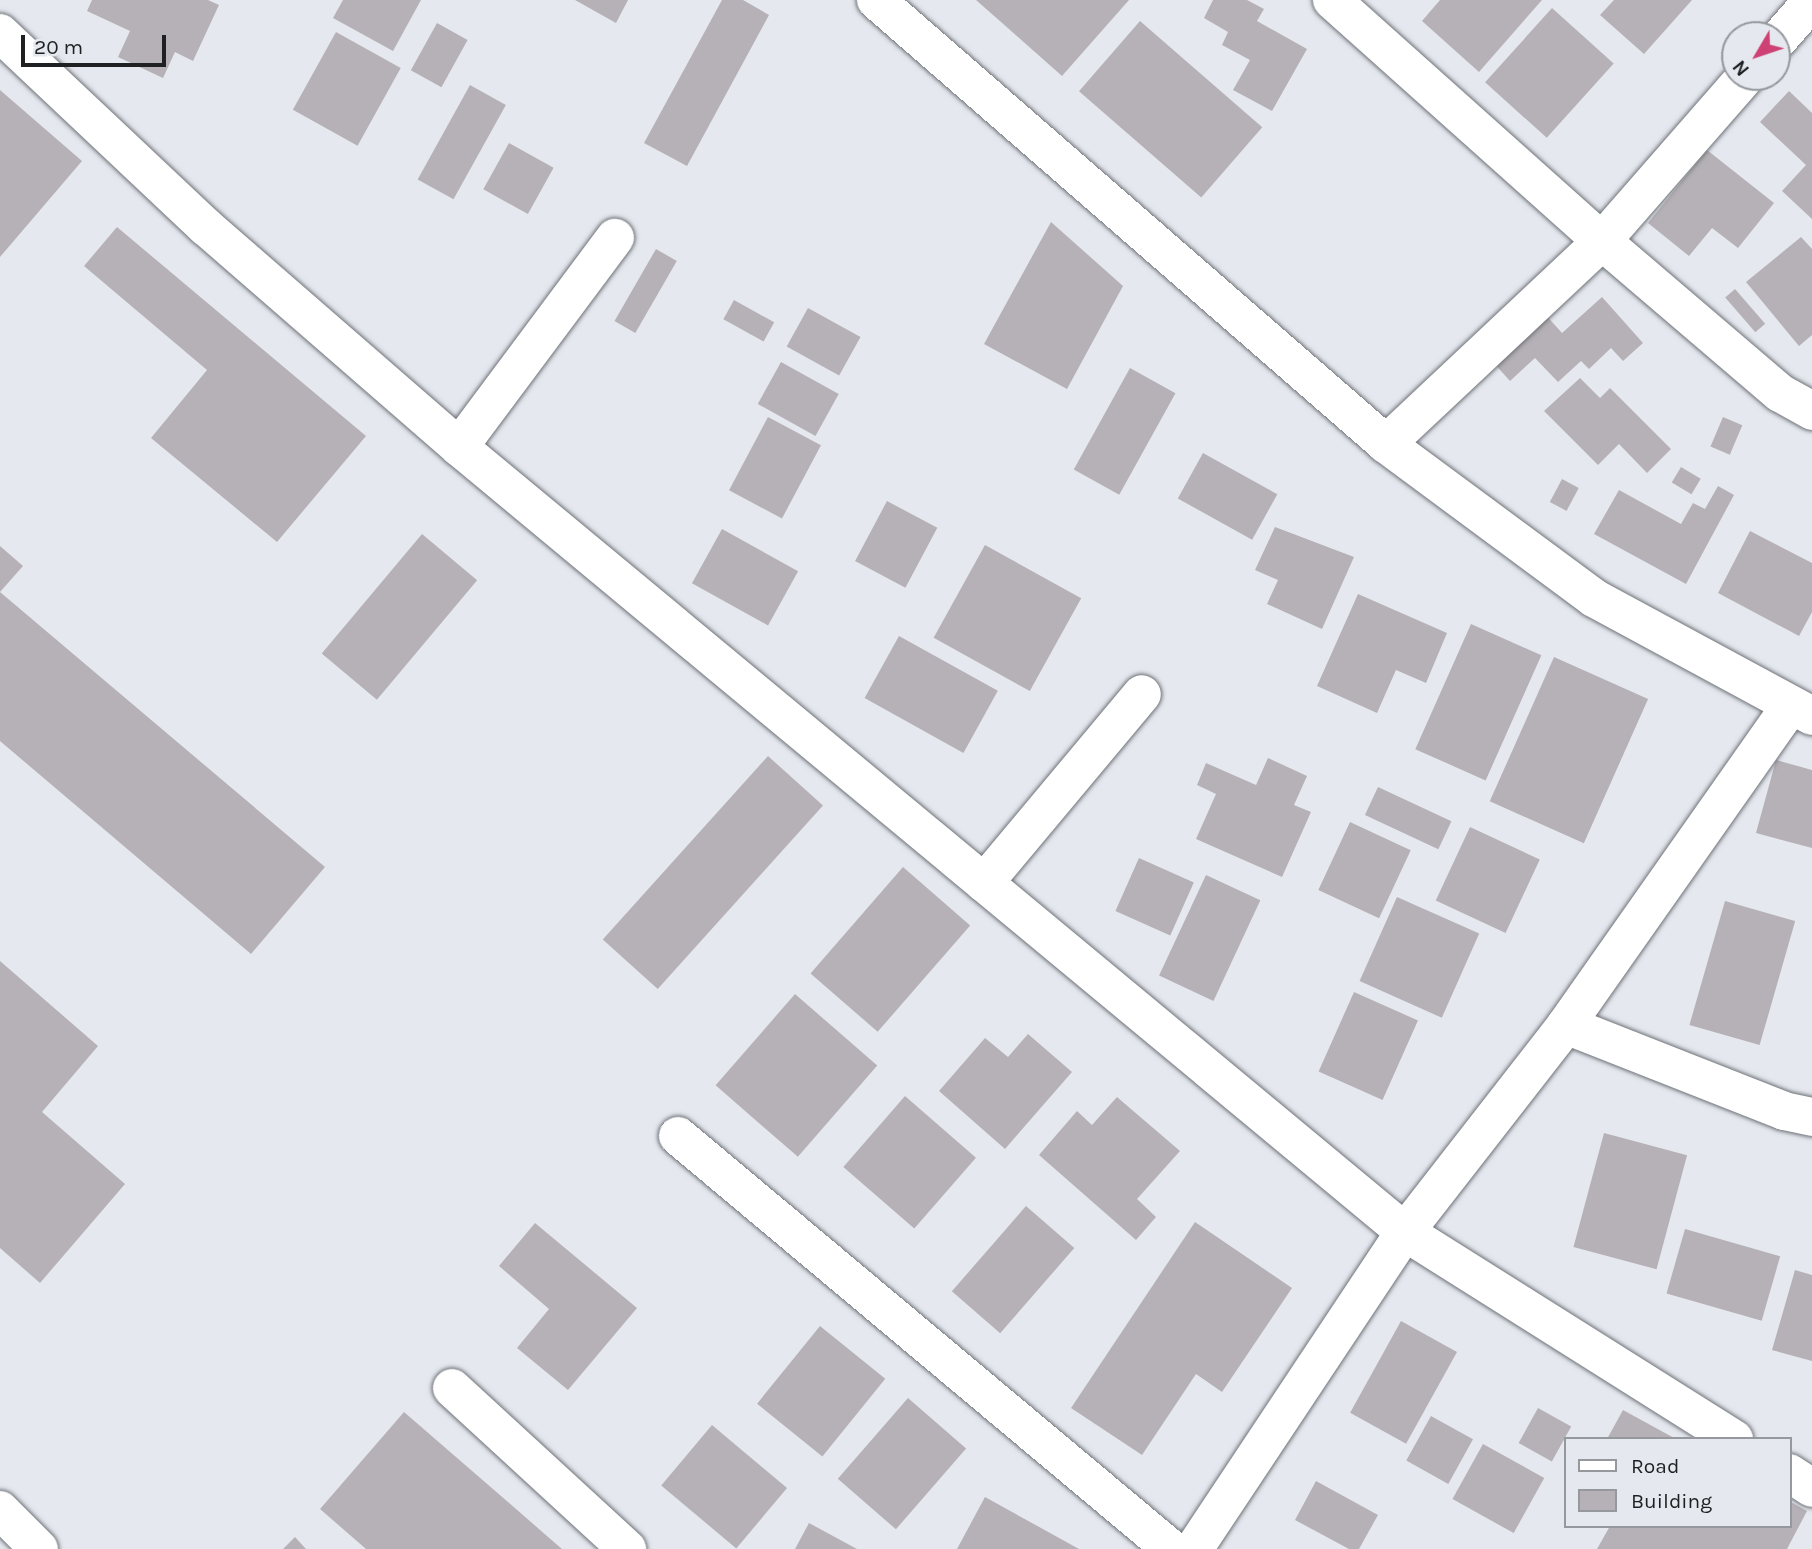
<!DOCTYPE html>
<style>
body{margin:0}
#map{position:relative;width:1812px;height:1549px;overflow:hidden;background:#e5e9ef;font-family:Karla,sans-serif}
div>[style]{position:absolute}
.building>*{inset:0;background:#b6b1b6;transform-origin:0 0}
.roads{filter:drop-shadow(0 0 2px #6e7278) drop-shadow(0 0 2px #6e7278)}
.minor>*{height:38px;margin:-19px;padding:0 19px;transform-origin:19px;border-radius:19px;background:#fff}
span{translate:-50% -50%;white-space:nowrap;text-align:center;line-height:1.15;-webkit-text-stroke:6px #e5e9ef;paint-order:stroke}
.legend{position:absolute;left:1564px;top:1437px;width:228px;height:91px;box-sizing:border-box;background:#e5e9ef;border:2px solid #95999d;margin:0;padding:9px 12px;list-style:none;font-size:21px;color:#1e2022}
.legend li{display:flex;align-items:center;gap:14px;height:35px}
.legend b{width:35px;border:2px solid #95999d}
.north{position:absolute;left:1721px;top:21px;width:70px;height:70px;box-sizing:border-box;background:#e5e9ef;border:2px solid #95999d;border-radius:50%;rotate:231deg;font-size:19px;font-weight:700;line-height:28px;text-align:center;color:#1e2022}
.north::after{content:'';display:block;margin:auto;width:24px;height:32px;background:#cd4175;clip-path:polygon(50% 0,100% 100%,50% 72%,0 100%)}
.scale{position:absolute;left:21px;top:35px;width:145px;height:32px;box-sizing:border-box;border:4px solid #1e2022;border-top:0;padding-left:9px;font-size:21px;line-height:24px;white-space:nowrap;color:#1e2022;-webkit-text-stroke:5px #e5e9ef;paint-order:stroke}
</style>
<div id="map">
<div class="building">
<div style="clip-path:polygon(92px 0,208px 0,219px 5px,193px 61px,175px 52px,163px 78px,118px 57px,130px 31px,87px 11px)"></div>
<div style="clip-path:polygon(343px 0,421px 0,393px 51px,333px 18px)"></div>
<div style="clip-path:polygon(575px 0,628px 0,616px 23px)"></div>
<div style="clip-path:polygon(722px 0,743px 0,769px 15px,687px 166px,644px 143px)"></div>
<div style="clip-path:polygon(976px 0,1129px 0,1062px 76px)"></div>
<div style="clip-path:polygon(1213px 0,1247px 0,1264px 9px,1257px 21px,1307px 49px,1272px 111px,1233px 90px,1250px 60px,1222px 45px,1228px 32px,1204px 18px)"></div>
<div style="clip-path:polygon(1440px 0,1542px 0,1479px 72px,1422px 21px)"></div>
<div style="clip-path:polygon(1614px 0,1692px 0,1644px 54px,1600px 15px)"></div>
<div style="left:1552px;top:8px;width:83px;height:100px;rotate:42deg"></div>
<div style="left:1140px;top:21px;width:162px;height:93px;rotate:41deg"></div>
<div style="left:437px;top:23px;width:35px;height:54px;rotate:29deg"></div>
<div style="left:336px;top:32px;width:74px;height:89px;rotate:29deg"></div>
<div style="left:470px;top:85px;width:41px;height:108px;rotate:29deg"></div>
<div style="clip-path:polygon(0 90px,82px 161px,0 257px)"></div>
<div style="clip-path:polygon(1789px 91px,1812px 113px,1812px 219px,1782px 191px,1806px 165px,1760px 122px)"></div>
<div style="left:509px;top:143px;width:51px;height:53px;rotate:29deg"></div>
<div style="clip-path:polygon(1707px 150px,1774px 203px,1738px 248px,1712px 228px,1689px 256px,1648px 223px)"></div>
<div style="clip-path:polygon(1051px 222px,1123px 286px,1067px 389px,984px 344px)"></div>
<div style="clip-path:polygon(117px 227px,366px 436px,277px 542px,151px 438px,207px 370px,84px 266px)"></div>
<div style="clip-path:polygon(1801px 237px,1812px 249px,1812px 335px,1799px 346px,1746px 282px)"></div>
<div style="left:656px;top:249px;width:24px;height:83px;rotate:30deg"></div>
<div style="left:1735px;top:289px;width:46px;height:13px;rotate:49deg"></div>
<div style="clip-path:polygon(1602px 297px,1643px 343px,1623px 361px,1611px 348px,1589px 369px,1581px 361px,1558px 382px,1535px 358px,1510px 381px,1492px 361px,1544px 313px,1562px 333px)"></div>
<div style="left:734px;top:300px;width:46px;height:22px;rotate:29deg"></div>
<div style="left:808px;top:308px;width:60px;height:44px;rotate:29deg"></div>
<div style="left:781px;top:362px;width:66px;height:48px;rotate:29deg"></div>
<div style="left:1130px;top:368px;width:52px;height:116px;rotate:29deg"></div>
<div style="clip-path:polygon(1580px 378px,1600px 398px,1610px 388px,1671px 449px,1647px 473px,1619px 444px,1598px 465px,1544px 411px)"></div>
<div style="left:768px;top:417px;width:60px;height:83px;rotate:28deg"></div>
<div style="left:1723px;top:417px;width:21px;height:32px;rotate:23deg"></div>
<div style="left:1203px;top:453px;width:85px;height:52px;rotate:29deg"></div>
<div style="left:1681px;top:467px;width:23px;height:18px;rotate:31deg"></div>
<div style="left:1562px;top:479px;width:19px;height:26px;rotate:28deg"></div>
<div style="clip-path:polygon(1718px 486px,1734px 495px,1686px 584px,1594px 534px,1619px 490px,1681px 524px,1693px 503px,1705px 509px)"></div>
<div style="left:887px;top:501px;width:57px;height:68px;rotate:28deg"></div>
<div style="clip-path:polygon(1275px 527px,1354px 557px,1322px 629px,1267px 604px,1278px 580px,1255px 570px)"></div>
<div style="left:722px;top:529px;width:87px;height:62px;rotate:29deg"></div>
<div style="clip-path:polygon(1750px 531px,1812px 563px,1812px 612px,1799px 636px,1718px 593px)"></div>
<div style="left:422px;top:534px;width:72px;height:156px;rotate:40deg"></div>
<div style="left:985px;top:545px;width:110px;height:106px;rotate:29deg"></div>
<div style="clip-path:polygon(0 546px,23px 566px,0 592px,325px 867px,251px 954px,0 741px)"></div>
<div style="clip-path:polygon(1358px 594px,1447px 633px,1426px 683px,1396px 670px,1377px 713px,1317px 686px)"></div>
<div style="left:1471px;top:624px;width:77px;height:137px;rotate:24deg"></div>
<div style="left:899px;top:636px;width:113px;height:71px;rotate:29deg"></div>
<div style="left:1554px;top:657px;width:103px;height:158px;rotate:24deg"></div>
<div style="left:768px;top:756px;width:74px;height:247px;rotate:42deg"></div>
<div style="clip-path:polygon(1268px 758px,1307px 776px,1294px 805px,1311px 812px,1282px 877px,1196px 839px,1216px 794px,1197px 785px,1206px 763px,1256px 785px)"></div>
<div style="clip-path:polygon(1776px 760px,1812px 770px,1812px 848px,1756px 833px)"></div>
<div style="left:1378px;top:787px;width:81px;height:31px;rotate:25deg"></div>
<div style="left:1350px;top:822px;width:67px;height:75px;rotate:25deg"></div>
<div style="left:1470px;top:827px;width:77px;height:81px;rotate:25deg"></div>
<div style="left:1139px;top:858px;width:60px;height:58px;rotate:24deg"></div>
<div style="left:903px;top:867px;width:89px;height:141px;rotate:41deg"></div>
<div style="left:1206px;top:875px;width:60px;height:111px;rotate:25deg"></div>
<div style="left:1397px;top:897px;width:90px;height:92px;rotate:24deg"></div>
<div style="left:1725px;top:901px;width:73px;height:129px;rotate:16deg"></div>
<div style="clip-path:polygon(0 961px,98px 1046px,42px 1112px,125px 1184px,40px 1283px,0 1248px)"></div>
<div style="left:1354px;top:992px;width:70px;height:87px;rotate:24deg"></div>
<div style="left:795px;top:994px;width:109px;height:121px;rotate:41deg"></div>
<div style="clip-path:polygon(1028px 1034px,1072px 1072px,1005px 1149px,939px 1091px,985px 1038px,1008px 1057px)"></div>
<div style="left:905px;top:1096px;width:94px;height:94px;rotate:41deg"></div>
<div style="clip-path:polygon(1117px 1097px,1180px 1151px,1137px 1199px,1156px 1217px,1136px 1240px,1039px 1155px,1077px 1111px,1092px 1125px)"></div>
<div style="left:1604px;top:1133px;width:86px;height:118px;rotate:15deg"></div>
<div style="left:1026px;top:1206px;width:64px;height:113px;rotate:41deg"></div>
<div style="clip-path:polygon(1195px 1222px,1292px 1288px,1222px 1392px,1196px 1374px,1142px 1455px,1071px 1408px)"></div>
<div style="clip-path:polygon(535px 1223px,637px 1308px,568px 1390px,517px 1348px,549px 1309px,499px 1266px)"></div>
<div style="left:1685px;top:1229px;width:99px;height:67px;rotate:16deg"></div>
<div style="clip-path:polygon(1795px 1270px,1812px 1275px,1812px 1361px,1772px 1350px)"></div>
<div style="left:1401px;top:1321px;width:64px;height:105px;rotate:29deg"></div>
<div style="left:820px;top:1326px;width:84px;height:100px;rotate:39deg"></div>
<div style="left:908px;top:1398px;width:77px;height:107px;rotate:41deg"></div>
<div style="left:1538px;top:1408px;width:38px;height:40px;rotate:29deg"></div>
<div style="clip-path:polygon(1623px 1410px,1676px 1439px,1607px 1439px)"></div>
<div style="clip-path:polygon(404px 1412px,486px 1483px,562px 1549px,366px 1549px,320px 1509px)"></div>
<div style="left:1431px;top:1416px;width:48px;height:51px;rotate:29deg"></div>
<div style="left:712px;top:1425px;width:98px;height:79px;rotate:40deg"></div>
<div style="left:1483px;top:1444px;width:70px;height:63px;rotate:29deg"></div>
<div style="clip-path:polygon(1316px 1481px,1378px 1515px,1359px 1549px,1349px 1549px,1295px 1520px)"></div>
<div style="clip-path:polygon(985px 1497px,1079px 1549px,957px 1549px)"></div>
<div style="clip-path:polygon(1789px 1501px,1807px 1511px,1787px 1549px,1597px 1549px,1610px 1526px,1789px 1526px)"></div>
<div style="clip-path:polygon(809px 1523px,857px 1549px,795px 1549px)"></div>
<div style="clip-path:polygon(295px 1537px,306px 1549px,283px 1549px)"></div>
</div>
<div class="roads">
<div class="minor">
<div style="left:876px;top:0;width:676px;rotate:41.04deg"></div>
<div style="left:1386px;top:444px;width:259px;rotate:36.5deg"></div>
<div style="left:1594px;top:598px;width:248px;rotate:28.4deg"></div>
<div style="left:1332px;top:0;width:362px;rotate:41.8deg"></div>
<div style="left:1602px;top:241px;width:234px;rotate:40.5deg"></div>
<div style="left:1780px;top:393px;width:37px;rotate:29deg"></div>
<div style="left:0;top:33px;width:283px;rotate:43.3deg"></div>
<div style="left:206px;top:227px;width:335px;rotate:41deg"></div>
<div style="left:459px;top:447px;width:1229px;rotate:39.69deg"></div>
<div style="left:1405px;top:1232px;width:389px;rotate:32.2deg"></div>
<div style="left:1777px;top:41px;width:53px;rotate:-48.8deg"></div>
<div style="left:1386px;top:444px;width:296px;rotate:-43.2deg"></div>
<div style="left:1602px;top:241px;width:218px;rotate:-48.9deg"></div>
<div style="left:459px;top:447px;width:261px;rotate:-53.3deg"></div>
<div style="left:984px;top:883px;width:246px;rotate:-50.1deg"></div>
<div style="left:1566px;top:1025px;width:234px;rotate:21.5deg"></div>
<div style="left:1784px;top:1111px;width:29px;rotate:12deg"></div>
<div style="left:678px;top:1136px;width:643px;rotate:39.95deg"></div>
<div style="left:452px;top:1388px;width:238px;rotate:42.6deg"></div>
<div style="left:1789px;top:1473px;width:27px;rotate:33deg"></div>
<div style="left:0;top:1510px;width:55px;rotate:45deg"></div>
<div style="left:1194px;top:1549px;width:381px;rotate:-56.4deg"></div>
<div style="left:1405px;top:1232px;width:262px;rotate:-52.1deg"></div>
<div style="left:1566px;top:1025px;width:391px;rotate:-54.9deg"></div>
</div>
</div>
<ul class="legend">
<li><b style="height:9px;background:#fff"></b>Road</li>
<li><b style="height:19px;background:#b6b1b6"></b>Building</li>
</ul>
<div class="north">N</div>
<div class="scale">20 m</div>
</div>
